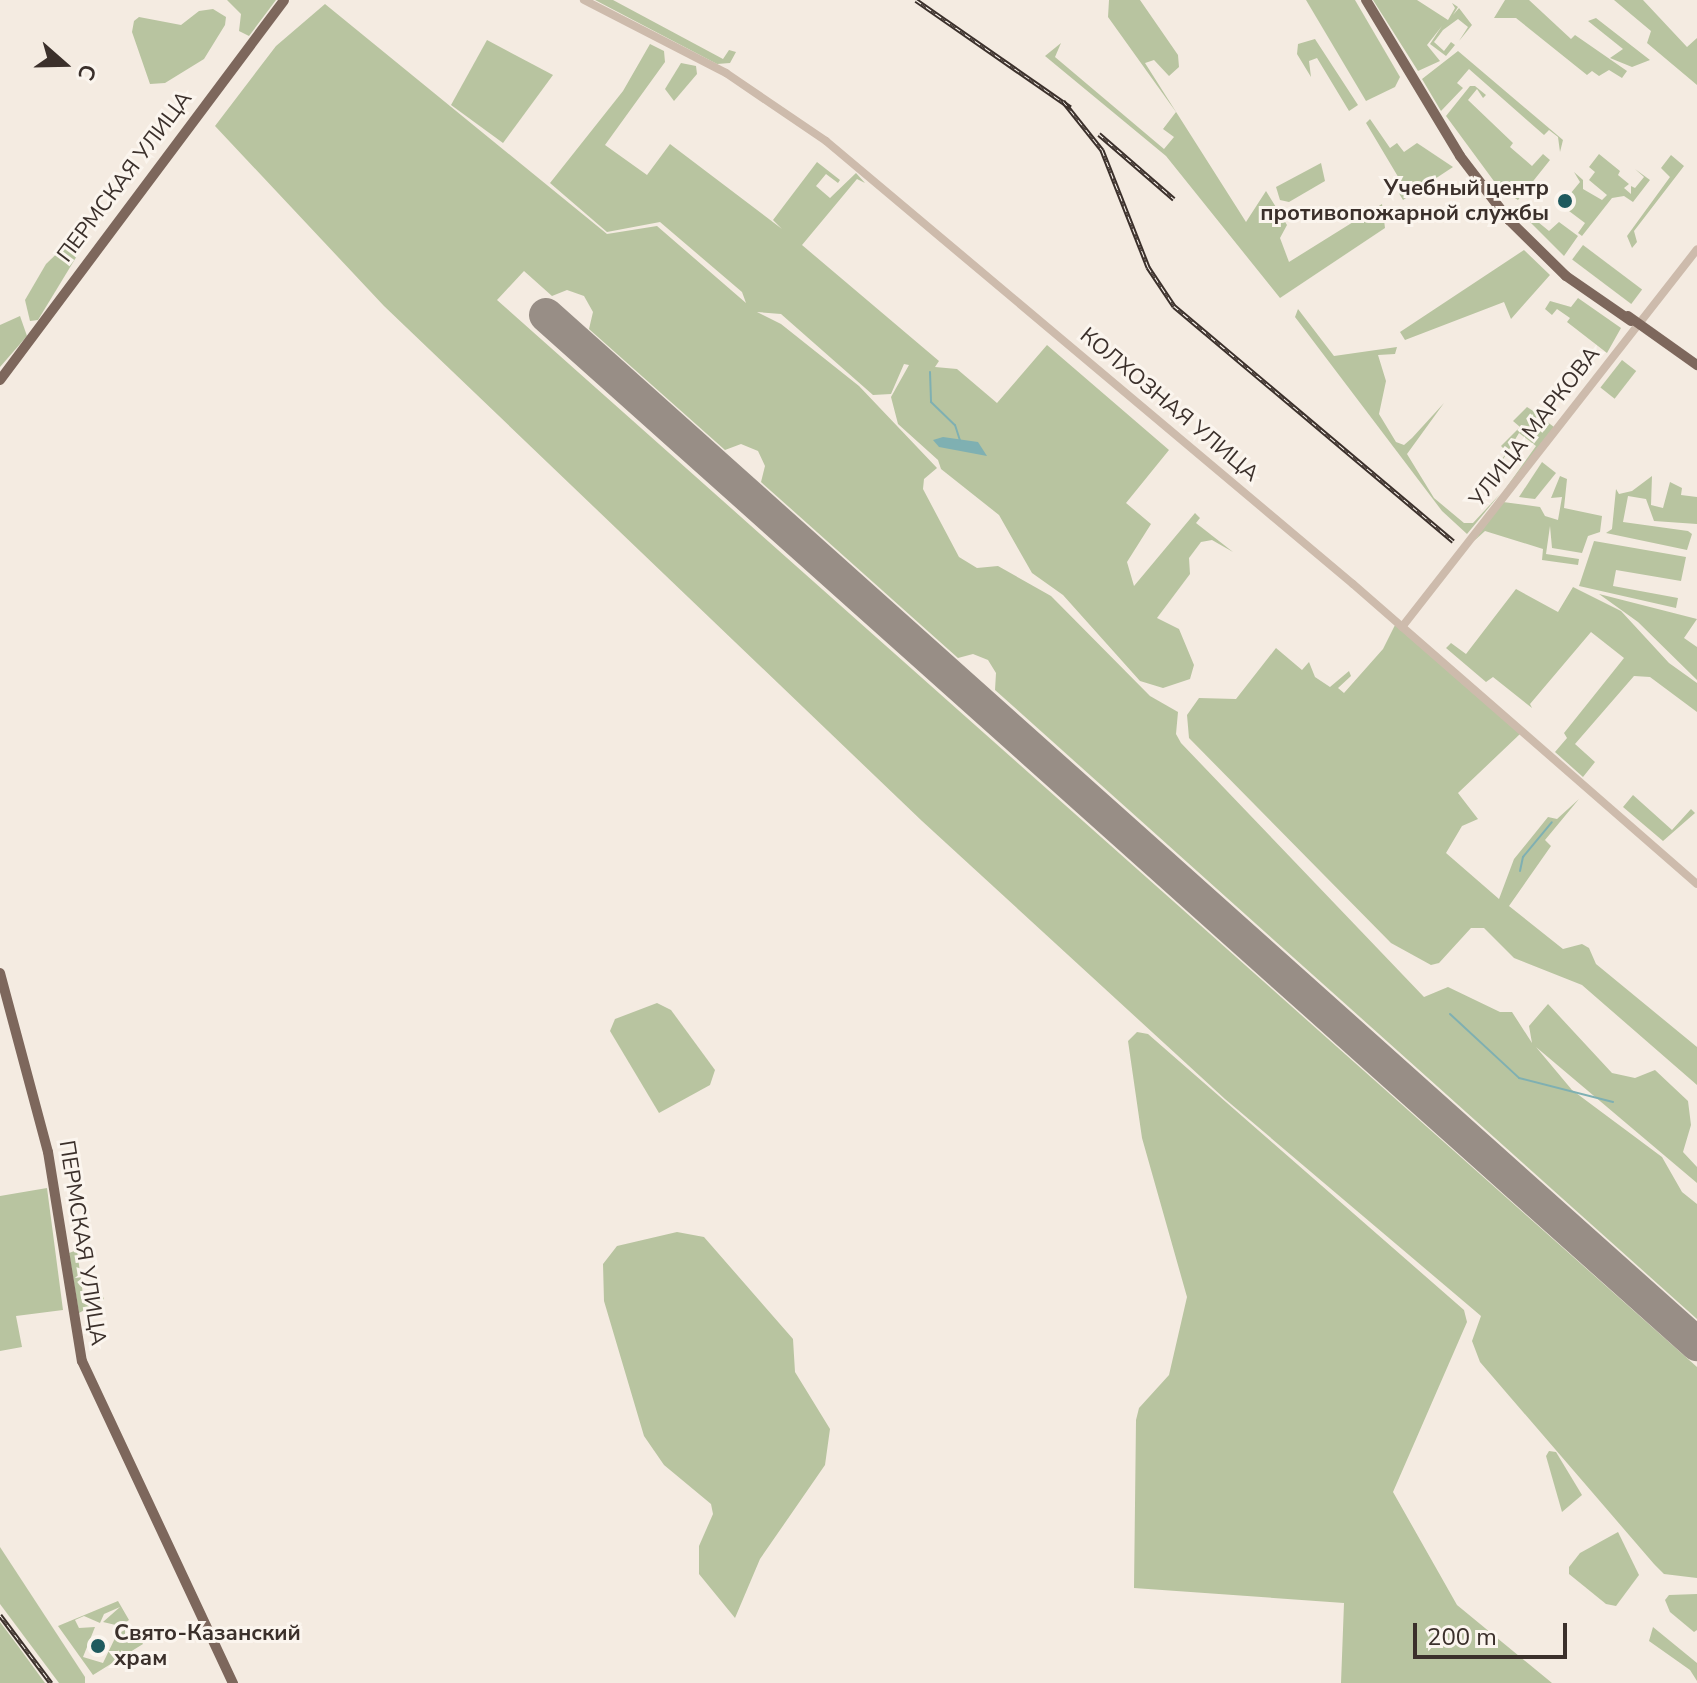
<!DOCTYPE html>
<meta charset="utf-8">
<style>
body{margin:0}
#map{position:relative;width:1697px;height:1683px;overflow:hidden;background:#f4ebe1;font-family:"Nunito Sans",sans-serif}
div>[style]{position:absolute}
.green>*{inset:0;background:#b8c4a0;transform-origin:0 0}
.water>*{inset:0;background:#7fb0b2}
.stream>*{height:2px;margin:-1px;padding:0 1px;transform-origin:1px;border-radius:1px;background:#7fb0b2}
.runway>*{height:34px;margin:-17px;padding:0 17px;transform-origin:17px;border-radius:17px;background:#988e86}
.minor>*{height:8px;margin:-4px;padding:0 4px;transform-origin:4px;border-radius:4px;background:#cdbbac}
.major>*{height:10px;margin:-5px;padding:0 5px;transform-origin:5px;border-radius:5px;background:#7d675c}
.rail>*{height:5px;margin-top:-2.5px;transform-origin:0;background:repeating-linear-gradient(90deg,#fbf5ee 0 6px,#3b302b 0 12px);box-sizing:border-box;border-block:2px solid #3b302b}
.dots>*{width:22px;height:22px;translate:-50% -50%;box-sizing:border-box;border:4px solid #fbf5ee;border-radius:50%}
span{translate:-50% -50%;white-space:nowrap;text-align:center;line-height:1.15;-webkit-text-stroke:6px #fbf5ee;paint-order:stroke}
.street-label{font-size:22px;color:#3b302b}
.poi-label{font-size:22px;color:#3b302b;font-weight:700}
.right{translate:-100% -50%;text-align:right}
.left{translate:0 -50%;text-align:left}
.north{position:absolute;left:24px;top:24px;width:80px;height:80px;-webkit-text-stroke:6px #fbf5ee;paint-order:stroke;rotate:110deg;font-size:22px;font-weight:700;line-height:32px;text-align:center;color:#3b302b}
.north::after{content:'';display:block;margin:auto;width:28px;height:36px;background:#3b302b;clip-path:polygon(50% 0,100% 100%,50% 72%,0 100%)}
.scale{position:absolute;left:1413px;top:1623px;width:154px;height:36px;box-sizing:border-box;border:4px solid #3b302b;border-top:0;padding-left:10px;font-size:24px;line-height:28px;white-space:nowrap;color:#3b302b;-webkit-text-stroke:6px #fbf5ee;paint-order:stroke}
</style>
<div id="map">
<div class="green">
<div style="clip-path:polygon(227px 0,276px 0,249px 36px,239px 31px,241px 14px)"></div>
<div style="clip-path:polygon(595px 0,613px 0,723px 59px,729px 50px,736px 52px,730px 63px,717px 64px)"></div>
<div style="clip-path:polygon(1109px 0,1140px 0,1178px 55px,1179px 67px,1169px 76px,1154px 60px,1145px 63px,1246px 222px,1266px 191px,1287px 225px,1280px 238px,1289px 262px,1382px 204px,1385px 228px,1280px 298px,1166px 156px,1045px 56px,1061px 43px,1055px 57px,1164px 149px,1174px 137px,1163px 129px,1176px 112px,1108px 17px)"></div>
<div style="clip-path:polygon(1306px 0,1355px 0,1400px 77px,1395px 87px,1366px 101px)"></div>
<div style="clip-path:polygon(1373px 0,1417px 0,1448px 20px,1455px 8px,1452px 3px,1458px 7px,1453px 15px,1459px 8px,1472px 25px,1459px 41px,1468px 27px,1458px 19px,1443px 30px,1434px 42px,1444px 51px,1451px 42px,1455px 45px,1446px 56px,1430px 44px,1442px 26px,1427px 45px,1440px 61px,1418px 71px)"></div>
<div style="clip-path:polygon(1505px 0,1529px 0,1571px 39px,1575px 35px,1627px 71px,1622px 78px,1609px 70px,1599px 76px,1592px 71px,1587px 75px,1516px 18px,1494px 18px)"></div>
<div style="clip-path:polygon(1614px 0,1643px 0,1687px 47px,1697px 38px,1697px 85px,1647px 43px,1651px 31px)"></div>
<div style="clip-path:polygon(325px 4px,607px 234px,657px 226px,746px 303px,742px 292px,660px 222px,607px 232px,550px 183px,623px 91px,650px 44px,664px 51px,665px 62px,605px 145px,647px 175px,670px 144px,782px 229px,773px 220px,817px 162px,840px 180px,838px 183px,826px 174px,816px 186px,830px 198px,856px 173px,865px 183px,857px 179px,802px 245px,939px 361px,935px 367px,957px 369px,997px 403px,1047px 345px,1169px 450px,1126px 503px,1151px 524px,1127px 562px,1134px 586px,1195px 513px,1200px 518px,1196px 523px,1233px 552px,1212px 540px,1201px 542px,1189px 558px,1190px 574px,1157px 618px,1179px 629px,1194px 665px,1190px 679px,1163px 688px,1140px 681px,1063px 595px,1032px 573px,999px 515px,941px 469px,938px 460px,898px 424px,891px 397px,909px 365px,904px 364px,891px 394px,873px 395px,781px 314px,757px 312px,781px 324px,859px 386px,937px 468px,924px 479px,923px 489px,959px 557px,977px 568px,998px 566px,1051px 596px,1150px 696px,1178px 712px,1176px 734px,1181px 743px,1424px 997px,1448px 987px,1500px 1012px,1512px 1012px,1532px 1043px,1529px 1026px,1548px 1004px,1612px 1073px,1635px 1078px,1655px 1070px,1688px 1101px,1691px 1125px,1683px 1152px,1697px 1167px,1697px 1183px,1536px 1047px,1572px 1090px,1662px 1157px,1682px 1192px,1697px 1204px,1697px 1319px,995px 690px,996px 673px,988px 660px,973px 654px,958px 658px,761px 482px,765px 466px,758px 451px,741px 444px,725px 450px,589px 329px,593px 312px,584px 296px,567px 290px,552px 296px,524px 271px,497px 300px,1697px 1367px,1697px 1578px,1664px 1574px,1654px 1564px,1480px 1362px,1472px 1341px,1481px 1316px,1225px 1099px,922px 821px,384px 306px,215px 126px,276px 46px)"></div>
<div style="clip-path:polygon(213px 9px,226px 17px,225px 25px,204px 59px,165px 83px,150px 84px,132px 32px,134px 21px,139px 17px,181px 25px,199px 11px)"></div>
<div style="clip-path:polygon(1596px 18px,1650px 60px,1632px 67px,1610px 58px,1623px 49px,1588px 21px)"></div>
<div style="clip-path:polygon(1315px 39px,1358px 105px,1349px 111px,1317px 58px,1309px 61px,1311px 77px,1297px 54px,1298px 44px)"></div>
<div style="clip-path:polygon(487px 40px,553px 75px,503px 143px,451px 105px)"></div>
<div style="clip-path:polygon(1458px 51px,1563px 140px,1560px 152px,1558px 137px,1549px 130px,1544px 135px,1469px 69px,1457px 83px,1463px 88px,1441px 111px,1422px 79px)"></div>
<div style="clip-path:polygon(681px 63px,696px 66px,697px 74px,674px 101px,665px 89px)"></div>
<div style="clip-path:polygon(1470px 86px,1475px 86px,1486px 95px,1483px 98px,1477px 89px,1468px 100px,1513px 143px,1510px 147px,1532px 166px,1543px 154px,1550px 160px,1518px 200px,1499px 188px,1446px 116px)"></div>
<div style="clip-path:polygon(1370px 119px,1390px 148px,1397px 143px,1404px 152px,1417px 143px,1453px 167px,1403px 200px,1397px 190px,1403px 185px,1366px 123px)"></div>
<div style="clip-path:polygon(1599px 154px,1620px 171px,1618px 175px,1629px 184px,1624px 188px,1631px 194px,1631px 186px,1635px 188px,1644px 177px,1635px 169px,1650px 180px,1633px 202px,1624px 196px,1612px 198px,1582px 236px,1578px 233px,1585px 223px,1561px 205px,1580px 182px,1574px 172px,1583px 180px,1583px 189px,1602px 200px,1607px 195px,1589px 180px,1595px 172px,1589px 167px)"></div>
<div style="clip-path:polygon(1671px 155px,1684px 166px,1634px 231px,1637px 242px,1632px 248px,1627px 236px,1670px 177px,1661px 168px)"></div>
<div style="clip-path:polygon(1321px 163px,1325px 181px,1289px 202px,1280px 200px,1276px 187px)"></div>
<div style="clip-path:polygon(1527px 213px,1549px 231px,1559px 222px,1578px 236px,1564px 256px,1527px 219px)"></div>
<div style="clip-path:polygon(73px 238px,86px 241px,38px 320px,30px 321px,25px 300px,46px 264px)"></div>
<div style="left:1583px;top:245px;width:74px;height:18px;rotate:37deg"></div>
<div style="clip-path:polygon(1524px 250px,1550px 275px,1511px 319px,1504px 302px,1405px 340px,1400px 332px)"></div>
<div style="clip-path:polygon(1578px 298px,1621px 328px,1607px 353px,1567px 322px,1570px 318px,1557px 309px,1552px 315px,1545px 309px,1550px 301px,1571px 307px)"></div>
<div style="clip-path:polygon(1298px 309px,1334px 356px,1397px 347px,1395px 354px,1378px 355px,1386px 381px,1379px 414px,1396px 442px,1404px 445px,1412px 438px,1444px 403px,1407px 454px,1434px 498px,1464px 523px,1473px 523px,1500px 494px,1467px 534px,1442px 511px,1295px 317px)"></div>
<div style="clip-path:polygon(20px 316px,27px 336px,0 367px,0 325px)"></div>
<div style="left:1622px;top:360px;width:18px;height:35px;rotate:38deg"></div>
<div style="clip-path:polygon(1527px 407px,1538px 414px,1529px 434px,1542px 418px,1554px 427px,1503px 492px,1536px 446px,1519px 433px,1496px 471px,1501px 475px,1496px 482px,1481px 475px,1489px 477px,1507px 452px,1501px 446px,1520px 427px,1513px 421px)"></div>
<div style="clip-path:polygon(1542px 462px,1556px 473px,1535px 499px,1519px 497px)"></div>
<div style="clip-path:polygon(1560px 476px,1567px 479px,1564px 508px,1602px 516px,1600px 532px,1588px 536px,1582px 553px,1552px 548px,1550px 526px,1546px 554px,1579px 559px,1578px 565px,1542px 560px,1543px 549px,1485px 531px,1474px 541px,1503px 502px,1540px 507px,1545px 516px,1558px 520px,1562px 497px,1551px 498px)"></div>
<div style="clip-path:polygon(1652px 476px,1651px 505px,1663px 508px,1670px 482px,1682px 488px,1681px 495px,1697px 497px,1697px 524px,1654px 521px,1646px 499px,1628px 496px,1623px 522px,1688px 531px,1692px 534px,1687px 550px,1606px 533px,1612px 529px,1616px 489px,1619px 494px,1632px 491px)"></div>
<div style="clip-path:polygon(1594px 541px,1686px 557px,1681px 581px,1616px 570px,1613px 586px,1678px 598px,1676px 608px,1579px 586px)"></div>
<div style="clip-path:polygon(1573px 587px,1621px 611px,1669px 663px,1697px 683px,1697px 712px,1650px 677px,1634px 676px,1575px 744px,1595px 762px,1583px 777px,1555px 752px,1567px 738px,1564px 733px,1624px 658px,1591px 632px,1530px 704px,1532px 708px,1493px 677px,1486px 682px,1446px 648px,1451px 643px,1466px 654px,1516px 589px,1558px 612px)"></div>
<div style="clip-path:polygon(1599px 594px,1697px 619px,1684px 638px,1697px 647px,1697px 680px,1638px 622px)"></div>
<div style="clip-path:polygon(1395px 625px,1520px 734px,1458px 793px,1478px 819px,1462px 826px,1446px 853px,1499px 899px,1514px 859px,1548px 817px,1557px 819px,1579px 799px,1545px 840px,1551px 846px,1509px 906px,1563px 949px,1582px 944px,1589px 948px,1596px 964px,1697px 1047px,1697px 1085px,1582px 985px,1514px 958px,1484px 928px,1471px 928px,1439px 963px,1431px 965px,1391px 943px,1189px 738px,1187px 715px,1199px 698px,1236px 699px,1276px 648px,1302px 670px,1309px 662px,1315px 677px,1330px 687px,1349px 671px,1351px 676px,1338px 688px,1344px 693px,1383px 649px)"></div>
<div style="clip-path:polygon(1633px 795px,1672px 830px,1691px 809px,1695px 813px,1663px 841px,1623px 807px)"></div>
<div style="clip-path:polygon(657px 1003px,671px 1010px,715px 1070px,710px 1085px,659px 1113px,610px 1031px,615px 1019px)"></div>
<div style="clip-path:polygon(1137px 1032px,1148px 1034px,1464px 1310px,1467px 1322px,1393px 1492px,1457px 1605px,1552px 1683px,1341px 1683px,1344px 1603px,1134px 1588px,1136px 1420px,1139px 1408px,1169px 1375px,1187px 1297px,1142px 1138px,1128px 1041px)"></div>
<div style="clip-path:polygon(47px 1188px,63px 1310px,16px 1316px,22px 1347px,0 1351px,0 1196px)"></div>
<div style="clip-path:polygon(677px 1232px,704px 1237px,793px 1339px,795px 1372px,830px 1429px,825px 1465px,760px 1559px,735px 1618px,699px 1574px,699px 1546px,713px 1514px,711px 1504px,664px 1465px,644px 1436px,604px 1301px,603px 1264px,617px 1246px)"></div>
<div style="clip-path:polygon(77px 1250px,84px 1302px,98px 1286px,104px 1299px,79px 1313px,69px 1253px)"></div>
<div style="clip-path:polygon(1549px 1451px,1556px 1452px,1582px 1495px,1562px 1512px,1546px 1456px)"></div>
<div style="clip-path:polygon(1618px 1532px,1639px 1575px,1616px 1606px,1606px 1604px,1569px 1574px,1569px 1567px,1580px 1553px)"></div>
<div style="clip-path:polygon(0 1547px,85px 1677px,85px 1683px,59px 1683px,0 1604px)"></div>
<div style="clip-path:polygon(1697px 1594px,1697px 1630px,1694px 1632px,1670px 1612px,1665px 1600px,1669px 1595px)"></div>
<div style="clip-path:polygon(118px 1601px,129px 1620px,120px 1626px,103px 1622px,120px 1607px,104px 1614px,100px 1623px,84px 1616px,75px 1620px,79px 1628px,95px 1627px,83px 1657px,103px 1663px,117px 1634px,125px 1630px,125px 1636px,134px 1629px,143px 1644px,93px 1675px,58px 1626px)"></div>
<div style="clip-path:polygon(0 1622px,18px 1646px,45px 1683px,0 1683px)"></div>
<div style="clip-path:polygon(1653px 1627px,1697px 1663px,1697px 1681px,1690px 1670px,1649px 1641px)"></div>
</div>
<div class="water">
<div style="clip-path:polygon(943px 437px,978px 442px,987px 456px,939px 447px,933px 440px)"></div>
</div>
<div class="stream">
<div style="left:930px;top:372px;width:30px;rotate:88deg"></div>
<div style="left:931px;top:402px;width:33px;rotate:44deg"></div>
<div style="left:955px;top:425px;width:16px;rotate:72deg"></div>
<div style="left:1520px;top:871px;width:14px;rotate:-78deg"></div>
<div style="left:1523px;top:857px;width:45px;rotate:-50.4deg"></div>
<div style="left:1450px;top:1014px;width:94px;rotate:42.8deg"></div>
<div style="left:1519px;top:1078px;width:97px;rotate:14.3deg"></div>
</div>
<div class="runway">
<div style="left:546px;top:315px;width:1544px;rotate:41.8deg"></div>
</div>
<div class="minor">
<div style="left:584px;top:0;width:160px;rotate:27.2deg"></div>
<div style="left:726px;top:73px;width:121px;rotate:34.2deg"></div>
<div style="left:826px;top:141px;width:688px;rotate:40.05deg"></div>
<div style="left:1353px;top:584px;width:456px;rotate:41.1deg"></div>
<div style="left:1402px;top:627px;width:479px;rotate:-52deg"></div>
</div>
<div class="major">
<div style="left:1366px;top:0;width:182px;rotate:58.9deg"></div>
<div style="left:1460px;top:156px;width:81px;rotate:52.6deg"></div>
<div style="left:1509px;top:220px;width:80px;rotate:44.5deg"></div>
<div style="left:1566px;top:276px;width:79px;rotate:34.7deg"></div>
<div style="left:1628px;top:316px;width:85px;rotate:35.4deg"></div>
<div style="left:0;top:380px;width:474px;rotate:-53.2deg"></div>
<div style="left:0;top:973px;width:185px;rotate:75deg"></div>
<div style="left:48px;top:1152px;width:212px;rotate:80.8deg"></div>
<div style="left:82px;top:1361px;width:356px;rotate:64.9deg"></div>
</div>
<div class="rail">
<div style="left:916px;top:0;width:188px;rotate:34.8deg"></div>
<div style="left:1063px;top:101px;width:63px;rotate:51.5deg"></div>
<div style="left:1102px;top:150px;width:126px;rotate:68.5deg"></div>
<div style="left:1148px;top:267px;width:47px;rotate:56.3deg"></div>
<div style="left:1174px;top:306px;width:365px;rotate:40.1deg"></div>
<div style="left:1099px;top:134px;width:99px;rotate:40.9deg"></div>
<div style="left:0;top:1615px;width:85px;rotate:53.1deg"></div>
</div>
<div class="dots">
<div style="left:1565px;top:201px;background:#1f5a5e"></div>
<div style="left:98px;top:1646px;background:#1f5a5e"></div>
</div>
<div class="street-label">
<span style="left:125px;top:177px;rotate:-53deg">ПЕРМСКАЯ УЛИЦА</span>
<span style="left:1169px;top:405px;rotate:40deg">КОЛХОЗНАЯ УЛИЦА</span>
<span style="left:1535px;top:427px;rotate:-52deg">УЛИЦА МАРКОВА</span>
<span style="left:82px;top:1243px;rotate:81deg">ПЕРМСКАЯ УЛИЦА</span>
</div>
<div class="poi-label">
<span class="right" style="left:1549px;top:201px">Учебный центр<br>противопожарной службы</span>
<span class="left" style="left:114px;top:1646px">Свято-Казанский<br>храм</span>
</div>
<div class="north">С</div>
<div class="scale">200 m</div>
</div>
